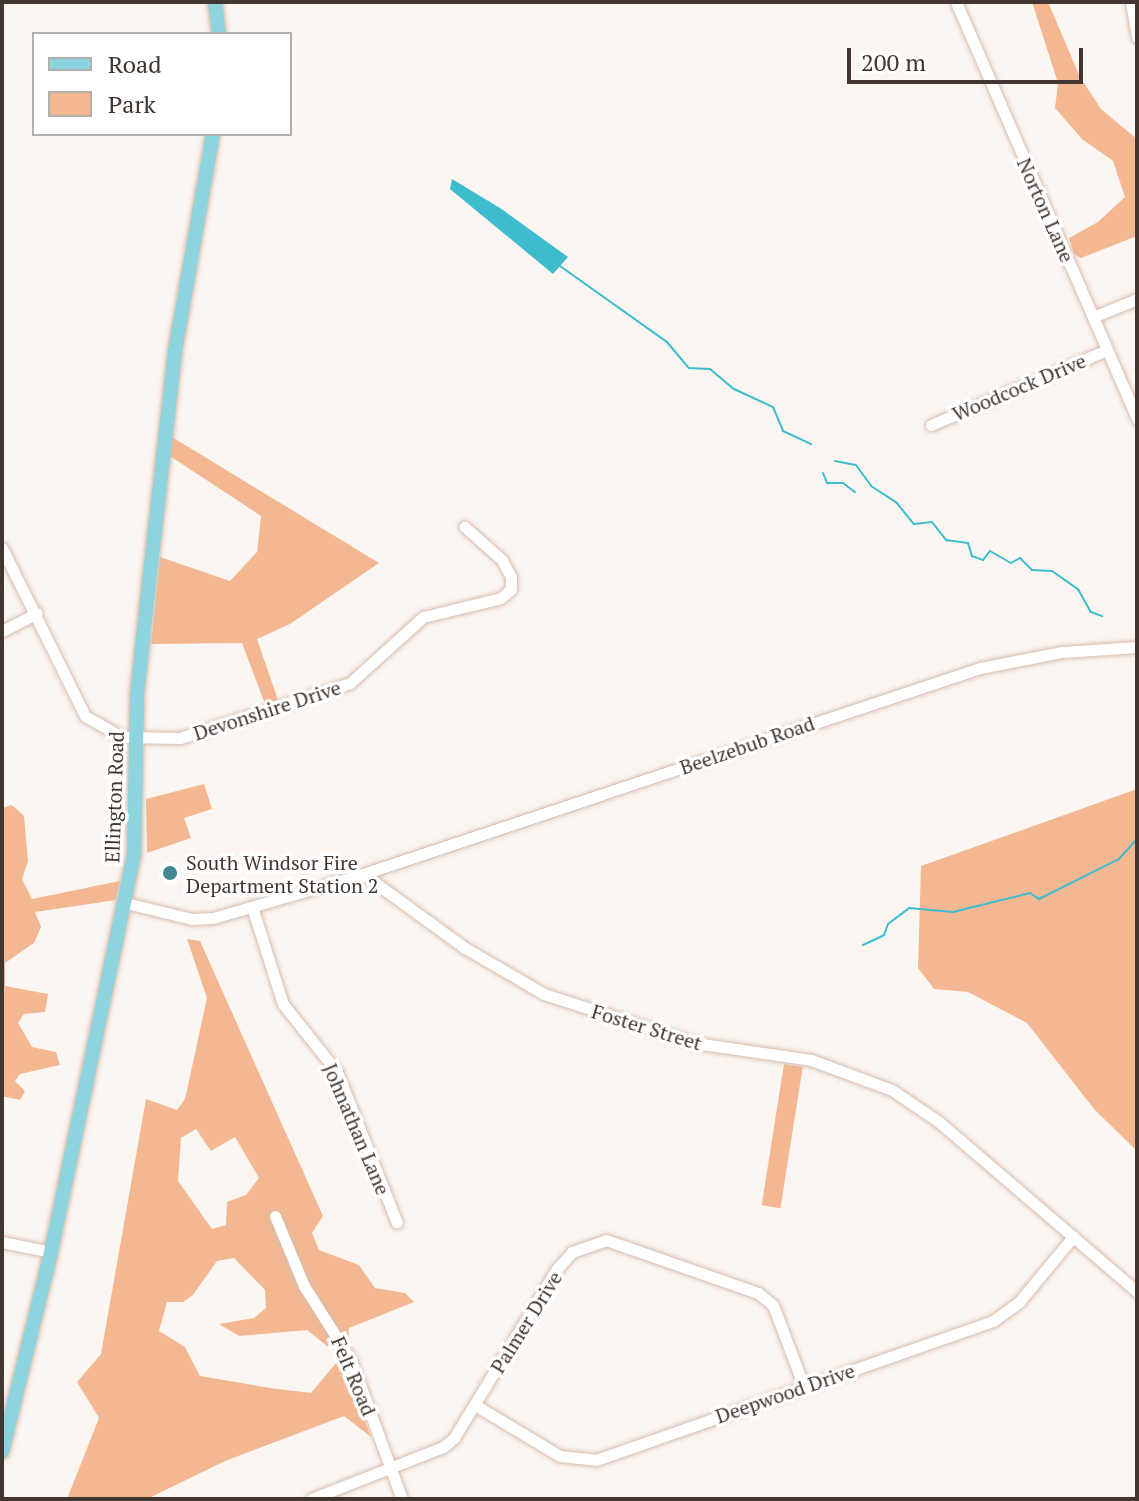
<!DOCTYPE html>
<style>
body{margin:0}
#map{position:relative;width:1139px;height:1501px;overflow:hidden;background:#fbf6f2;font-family:"PT Serif",serif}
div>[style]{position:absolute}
.green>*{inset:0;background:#f3b891;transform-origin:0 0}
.water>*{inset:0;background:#3dbcce}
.stream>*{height:2px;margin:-1px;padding:0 1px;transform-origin:1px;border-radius:1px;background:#3dbcce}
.roads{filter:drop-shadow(0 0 2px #d7bcaa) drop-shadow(0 0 2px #d7bcaa)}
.minor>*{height:11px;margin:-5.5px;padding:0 5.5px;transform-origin:5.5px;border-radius:5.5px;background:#fff}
.major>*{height:14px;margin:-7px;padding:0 7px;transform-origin:7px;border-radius:7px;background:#8dd4de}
.dots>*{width:22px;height:22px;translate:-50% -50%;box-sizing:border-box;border:4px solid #fff;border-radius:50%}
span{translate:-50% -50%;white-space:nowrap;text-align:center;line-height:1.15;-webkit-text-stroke:7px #fff;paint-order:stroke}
.street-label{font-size:20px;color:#423730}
.poi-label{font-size:20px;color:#423730}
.left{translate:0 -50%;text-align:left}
.frame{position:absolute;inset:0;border:4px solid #423730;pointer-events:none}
.legend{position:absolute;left:32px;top:32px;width:260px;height:104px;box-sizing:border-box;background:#fff;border:2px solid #b3afac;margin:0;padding:10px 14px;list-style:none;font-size:24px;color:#423730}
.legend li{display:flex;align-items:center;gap:16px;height:40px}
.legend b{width:40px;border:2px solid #b3afac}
.scale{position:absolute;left:847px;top:48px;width:236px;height:36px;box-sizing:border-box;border:4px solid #423730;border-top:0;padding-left:10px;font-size:24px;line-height:28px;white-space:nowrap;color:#423730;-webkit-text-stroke:6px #fff;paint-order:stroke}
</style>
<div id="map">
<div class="green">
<div style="clip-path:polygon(1032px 2px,1048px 2px,1080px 77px,1101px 109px,1137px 139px,1137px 236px,1081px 258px,1074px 254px,1069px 238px,1098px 222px,1125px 197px,1113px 161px,1082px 139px,1055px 108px,1058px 83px)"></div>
<div style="clip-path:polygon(172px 437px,379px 563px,290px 624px,257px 639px,278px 700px,265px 704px,242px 643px,151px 644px,160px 557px,230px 581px,257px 552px,261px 516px,170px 456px)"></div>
<div style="clip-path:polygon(204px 784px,212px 809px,184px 818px,191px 838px,147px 853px,146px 799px)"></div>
<div style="clip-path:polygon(1137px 789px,1137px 1151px,1094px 1109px,1027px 1023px,968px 992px,934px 989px,918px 968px,921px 866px)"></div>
<div style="clip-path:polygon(12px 805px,24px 816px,28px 861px,22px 879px,32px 899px,120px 881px,116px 900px,35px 912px,41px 927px,34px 943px,5px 963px,5px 986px,48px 994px,45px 1012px,24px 1014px,18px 1023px,32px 1047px,56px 1052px,60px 1065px,20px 1074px,15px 1081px,25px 1091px,20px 1100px,2px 1096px,2px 808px)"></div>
<div style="clip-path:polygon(evenodd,187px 939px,200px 941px,323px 1216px,312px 1233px,319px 1250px,359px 1265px,375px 1288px,405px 1293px,414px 1302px,349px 1328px,348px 1343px,327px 1346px,307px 1330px,239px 1336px,219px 1324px,254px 1318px,266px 1308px,265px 1290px,234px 1258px,217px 1261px,193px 1295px,183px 1302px,167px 1302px,159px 1331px,185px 1347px,200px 1376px,270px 1388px,311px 1393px,341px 1357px,371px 1437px,344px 1416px,225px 1461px,147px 1499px,67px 1499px,99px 1418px,77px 1382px,101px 1354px,146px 1099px,177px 1110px,185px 1099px,207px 998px,187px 939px,196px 1129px,211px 1151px,235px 1137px,259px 1178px,246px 1195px,227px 1202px,226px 1225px,212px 1229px,178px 1181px,181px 1138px,196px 1129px)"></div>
<div style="left:784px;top:1064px;width:19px;height:143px;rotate:9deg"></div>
</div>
<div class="water">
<div style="clip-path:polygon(452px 179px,500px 208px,568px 257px,553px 274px,450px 189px)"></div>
</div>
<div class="stream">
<div style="left:560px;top:266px;width:131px;rotate:35.4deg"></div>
<div style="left:667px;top:342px;width:34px;rotate:50deg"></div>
<div style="left:689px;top:368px;width:21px;rotate:3deg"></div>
<div style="left:710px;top:369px;width:31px;rotate:40deg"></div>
<div style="left:734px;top:389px;width:43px;rotate:24.8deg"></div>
<div style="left:773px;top:407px;width:26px;rotate:67deg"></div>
<div style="left:783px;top:431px;width:31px;rotate:25deg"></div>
<div style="left:835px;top:461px;width:21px;rotate:11deg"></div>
<div style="left:856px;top:465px;width:26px;rotate:54deg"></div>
<div style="left:871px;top:486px;width:30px;rotate:33deg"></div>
<div style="left:896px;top:502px;width:28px;rotate:51deg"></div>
<div style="left:914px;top:524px;width:18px;rotate:-6deg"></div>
<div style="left:932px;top:522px;width:23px;rotate:52deg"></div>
<div style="left:946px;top:540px;width:22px;rotate:8deg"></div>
<div style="left:968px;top:543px;width:14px;rotate:73deg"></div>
<div style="left:972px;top:556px;width:12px;rotate:20deg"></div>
<div style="left:983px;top:560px;width:11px;rotate:-52deg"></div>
<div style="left:990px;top:551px;width:24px;rotate:30deg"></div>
<div style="left:1011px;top:563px;width:10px;rotate:-29deg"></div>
<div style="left:1020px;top:558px;width:17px;rotate:45deg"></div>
<div style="left:1032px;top:570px;width:20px;rotate:3deg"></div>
<div style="left:1052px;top:571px;width:32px;rotate:35deg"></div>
<div style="left:1078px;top:589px;width:26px;rotate:61deg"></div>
<div style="left:1091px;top:612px;width:12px;rotate:20deg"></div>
<div style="left:823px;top:473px;width:11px;rotate:68deg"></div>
<div style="left:827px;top:483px;width:16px"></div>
<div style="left:843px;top:483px;width:15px;rotate:37deg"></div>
<div style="left:863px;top:945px;width:23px;rotate:-25deg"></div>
<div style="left:884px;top:935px;width:12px;rotate:-70deg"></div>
<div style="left:888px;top:924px;width:26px;rotate:-37deg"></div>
<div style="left:909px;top:908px;width:44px;rotate:5.2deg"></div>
<div style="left:953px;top:912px;width:79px;rotate:-13.9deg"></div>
<div style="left:1030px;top:893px;width:11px;rotate:34deg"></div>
<div style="left:1039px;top:899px;width:89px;rotate:-26.6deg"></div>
<div style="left:1119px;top:859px;width:27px;rotate:-48deg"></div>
</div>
<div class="roads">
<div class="minor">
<div style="left:956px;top:2px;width:455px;rotate:66.5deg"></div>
<div style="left:1131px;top:2px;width:36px;rotate:80deg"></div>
<div style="left:1093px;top:317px;width:48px;rotate:-22.2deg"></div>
<div style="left:931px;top:425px;width:191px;rotate:-23.1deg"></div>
<div style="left:2px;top:548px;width:187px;rotate:63.7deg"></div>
<div style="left:85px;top:716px;width:43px;rotate:29.6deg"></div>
<div style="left:122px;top:737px;width:58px;rotate:1deg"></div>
<div style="left:180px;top:738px;width:179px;rotate:-17.9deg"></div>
<div style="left:350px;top:683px;width:98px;rotate:-42.1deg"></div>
<div style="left:423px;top:617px;width:80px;rotate:-13.7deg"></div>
<div style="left:501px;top:598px;width:13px;rotate:-42deg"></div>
<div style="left:511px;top:589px;width:12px;rotate:-90deg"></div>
<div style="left:511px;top:577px;width:19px;rotate:-118deg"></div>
<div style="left:502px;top:560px;width:50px;rotate:-138.3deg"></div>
<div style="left:2px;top:631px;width:39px;rotate:-27deg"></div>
<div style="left:363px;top:874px;width:650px;rotate:-18.46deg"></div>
<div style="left:980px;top:668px;width:84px;rotate:-11deg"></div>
<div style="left:1062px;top:652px;width:75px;rotate:-3.8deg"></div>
<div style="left:126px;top:903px;width:68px;rotate:13.6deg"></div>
<div style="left:192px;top:919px;width:21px;rotate:-3deg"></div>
<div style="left:213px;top:918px;width:156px;rotate:-16.3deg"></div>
<div style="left:363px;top:874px;width:126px;rotate:36deg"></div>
<div style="left:465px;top:948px;width:91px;rotate:30.2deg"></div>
<div style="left:544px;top:994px;width:159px;rotate:18deg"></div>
<div style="left:695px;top:1043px;width:117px;rotate:8.3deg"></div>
<div style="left:811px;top:1060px;width:86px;rotate:20.3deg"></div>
<div style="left:892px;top:1090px;width:57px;rotate:34.2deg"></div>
<div style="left:939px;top:1122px;width:261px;rotate:40.6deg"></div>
<div style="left:253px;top:910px;width:99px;rotate:72.3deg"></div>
<div style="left:283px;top:1004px;width:87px;rotate:51.5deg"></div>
<div style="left:337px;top:1072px;width:162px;rotate:68.3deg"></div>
<div style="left:275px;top:1216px;width:76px;rotate:67.5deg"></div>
<div style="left:304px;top:1286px;width:88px;rotate:57.6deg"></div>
<div style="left:351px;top:1360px;width:148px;rotate:69.9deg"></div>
<div style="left:2px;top:1242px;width:50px;rotate:11.5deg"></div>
<div style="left:475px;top:1405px;width:99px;rotate:31deg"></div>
<div style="left:560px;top:1456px;width:36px;rotate:6deg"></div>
<div style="left:596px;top:1460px;width:421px;rotate:-19.3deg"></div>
<div style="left:993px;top:1321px;width:32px;rotate:-36deg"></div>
<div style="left:1019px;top:1302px;width:85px;rotate:-50.3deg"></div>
<div style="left:311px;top:1499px;width:142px;rotate:-21.5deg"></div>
<div style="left:443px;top:1447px;width:14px;rotate:-39deg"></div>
<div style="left:454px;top:1438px;width:197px;rotate:-58.7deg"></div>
<div style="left:556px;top:1270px;width:24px;rotate:-48deg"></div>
<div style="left:572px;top:1252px;width:36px;rotate:-19deg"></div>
<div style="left:606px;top:1240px;width:161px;rotate:19.2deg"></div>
<div style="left:758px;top:1293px;width:19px;rotate:39deg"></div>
<div style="left:773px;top:1305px;width:88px;rotate:69.3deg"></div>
</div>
<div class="major">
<div style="left:215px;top:2px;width:32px;rotate:83deg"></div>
<div style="left:2px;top:1452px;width:206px;rotate:-76.2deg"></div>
<div style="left:51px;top:1252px;width:406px;rotate:-78.2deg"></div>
<div style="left:134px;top:855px;width:160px;rotate:-88.9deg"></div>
<div style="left:137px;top:695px;width:113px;rotate:-83.9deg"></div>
<div style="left:149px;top:583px;width:233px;rotate:-83.6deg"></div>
<div style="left:175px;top:351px;width:220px;rotate:-80.1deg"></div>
</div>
</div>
<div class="dots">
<div style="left:170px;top:873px;background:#418792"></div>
</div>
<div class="street-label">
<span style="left:1046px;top:210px;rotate:66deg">Norton Lane</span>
<span style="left:1019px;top:387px;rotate:-23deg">Woodcock Drive</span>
<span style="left:267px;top:710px;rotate:-18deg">Devonshire Drive</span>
<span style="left:747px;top:745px;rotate:-19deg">Beelzebub Road</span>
<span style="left:114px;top:797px;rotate:-88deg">Ellington Road</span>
<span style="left:647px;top:1027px;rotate:17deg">Foster Street</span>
<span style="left:357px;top:1129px;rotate:67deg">Johnathan Lane</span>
<span style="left:526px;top:1322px;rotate:-58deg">Palmer Drive</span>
<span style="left:354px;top:1376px;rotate:67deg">Felt Road</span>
<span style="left:785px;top:1393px;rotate:-19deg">Deepwood Drive</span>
</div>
<div class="poi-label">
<span class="left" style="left:186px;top:874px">South Windsor Fire<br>Department Station 2</span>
</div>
<div class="frame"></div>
<ul class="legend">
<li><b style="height:10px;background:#8dd4de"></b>Road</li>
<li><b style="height:22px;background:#f3b891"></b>Park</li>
</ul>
<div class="scale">200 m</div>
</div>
